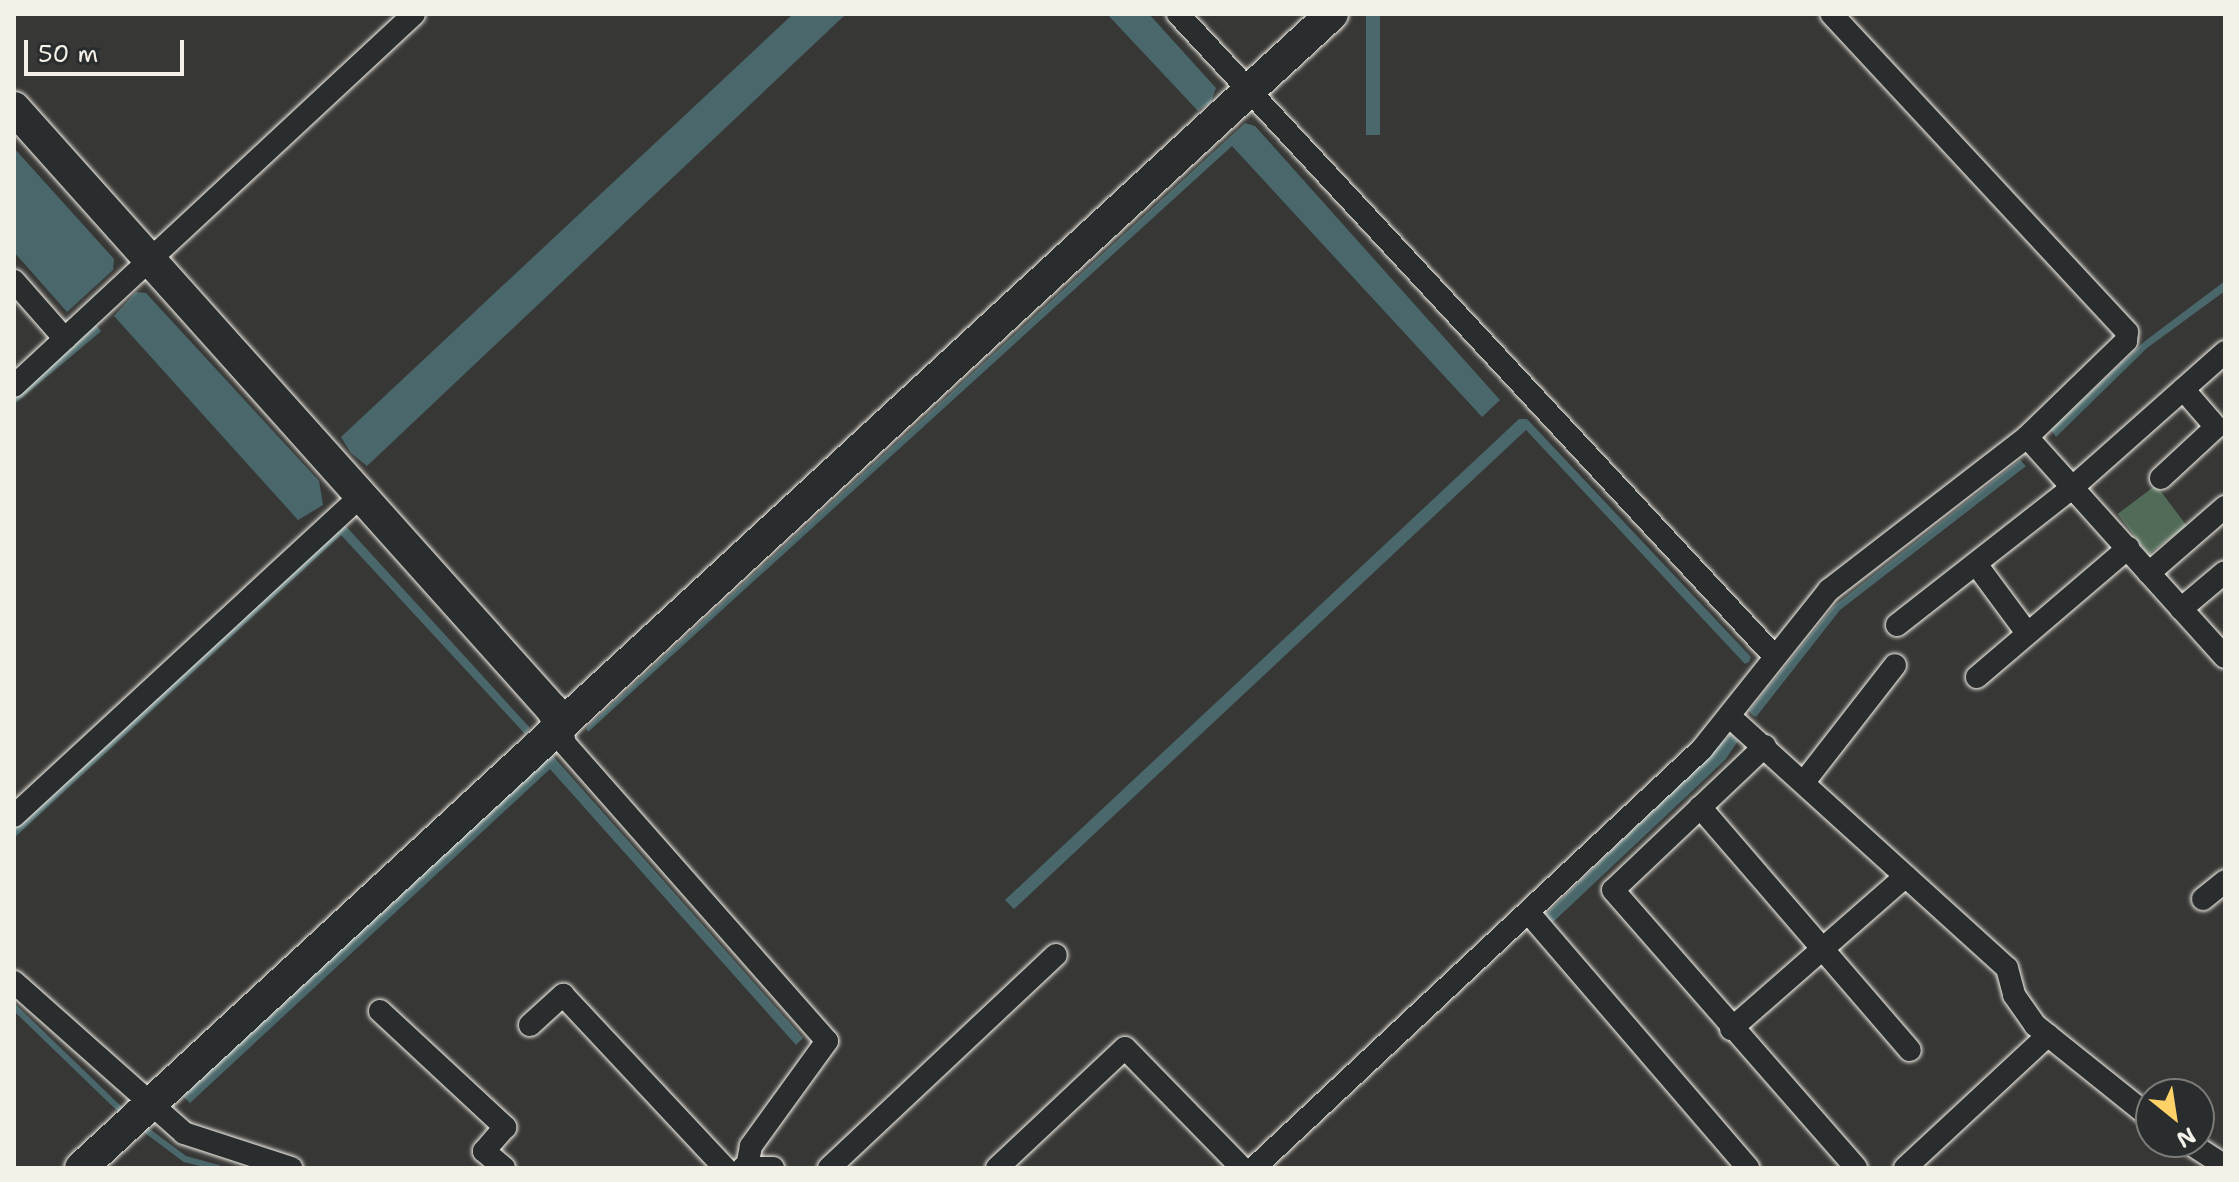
<!DOCTYPE html>
<style>
body{margin:0}
#map{position:relative;width:2239px;height:1182px;overflow:hidden;background:#373735;font-family:"Shantell Sans",sans-serif}
div>[style]{position:absolute}
.green>*{inset:0;background:#526b58;transform-origin:0 0}
.water>*{inset:0;background:#4a686b;transform-origin:0 0}
.stream>*{height:6px;margin:-3px;padding:0 3px;transform-origin:3px;border-radius:3px;background:#4a686b}
.roads{filter:drop-shadow(0 0 2px #f4f1e8) drop-shadow(0 0 2px #f4f1e8)}
.street>*{height:22px;margin:-11px;padding:0 11px;transform-origin:11px;border-radius:11px;background:#2a2d2e}
.secondary>*{height:32px;margin:-16px;padding:0 16px;transform-origin:16px;border-radius:16px;background:#2a2d2e}
span{translate:-50% -50%;white-space:nowrap;text-align:center;line-height:1.15;-webkit-text-stroke:6px #2a2d2e;paint-order:stroke}
.frame{position:absolute;inset:0;border:16px solid #f4f1e8;pointer-events:none}
.north{position:absolute;left:2135px;top:1078px;width:80px;height:80px;box-sizing:border-box;background:#2a2d2e;border:2px solid #7b7b78;border-radius:50%;rotate:150deg;font-size:22px;font-weight:700;line-height:32px;text-align:center;color:#f4f1e8}
.north::after{content:'';display:block;margin:auto;width:28px;height:36px;background:#ffd166;clip-path:polygon(50% 0,100% 100%,50% 72%,0 100%)}
.scale{position:absolute;left:24px;top:40px;width:160px;height:36px;box-sizing:border-box;border:4px solid #f4f1e8;border-top:0;padding-left:10px;font-size:24px;line-height:28px;white-space:nowrap;color:#f4f1e8;-webkit-text-stroke:6px #2a2d2e;paint-order:stroke}
</style>
<div id="map">
<div class="green">
<div style="left:2156px;top:485px;width:51px;height:48px;rotate:53deg"></div>
</div>
<div class="water">
<div style="clip-path:polygon(793px 14px,846px 14px,367px 466px,351px 453px,341px 437px)"></div>
<div style="clip-path:polygon(1107px 14px,1149px 14px,1216px 88px,1211px 102px,1198px 111px)"></div>
<div style="left:1366px;top:14px;width:14px;height:121px"></div>
<div style="clip-path:polygon(1245px 123px,1255px 126px,1500px 400px,1482px 417px,1232px 146px,588px 732px,586px 728px)"></div>
<div style="clip-path:polygon(14px 148px,114px 259px,113px 270px,67px 312px,14px 252px)"></div>
<div style="clip-path:polygon(2225px 281px,2225px 291px,2147px 348px,2056px 437px,2051px 430px,2145px 341px)"></div>
<div style="clip-path:polygon(136px 292px,146px 293px,319px 481px,323px 505px,298px 520px,114px 316px)"></div>
<div style="left:96px;top:325px;width:8px;height:113px;rotate:50deg"></div>
<div style="clip-path:polygon(1519px 419px,1527px 419px,1751px 657px,1749px 662px,1745px 664px,1526px 430px,1014px 909px,1005px 900px)"></div>
<div style="clip-path:polygon(2020px 460px,2026px 466px,1840px 610px,1756px 717px,1752px 715px,1749px 711px,1834px 606px)"></div>
<div style="clip-path:polygon(343px 523px,530px 728px,525px 734px,341px 535px,14px 838px,14px 829px)"></div>
<div style="clip-path:polygon(1731px 734px,1738px 741px,1725px 760px,1552px 923px,1546px 914px)"></div>
<div style="clip-path:polygon(552px 755px,803px 1038px,796px 1045px,550px 769px,190px 1103px,183px 1096px)"></div>
</div>
<div class="stream">
<div style="left:14px;top:1007px;width:156px;rotate:44deg"></div>
<div style="left:142px;top:1127px;width:54px;rotate:36.7deg"></div>
<div style="left:185px;top:1159px;width:34px;rotate:15deg"></div>
</div>
<div class="roads">
<div class="street">
<div style="left:1178px;top:14px;width:877px;rotate:47.12deg"></div>
<div style="left:14px;top:281px;width:77px;rotate:48.7deg"></div>
<div style="left:14px;top:386px;width:546px;rotate:-42.92deg"></div>
<div style="left:2027px;top:437px;width:183px;rotate:48.1deg"></div>
<div style="left:2149px;top:573px;width:101px;rotate:-41deg"></div>
<div style="left:2161px;top:478px;width:75px;rotate:-42.8deg"></div>
<div style="left:2216px;top:427px;width:50px;rotate:-131deg"></div>
<div style="left:1976px;top:564px;width:86px;rotate:53.5deg"></div>
<div style="left:2149px;top:573px;width:113px;rotate:47.9deg"></div>
<div style="left:2181px;top:609px;width:57px;rotate:-40.1deg"></div>
<div style="left:1897px;top:625px;width:224px;rotate:-38.1deg"></div>
<div style="left:2073px;top:487px;width:203px;rotate:-41.6deg"></div>
<div style="left:1977px;top:677px;width:199px;rotate:-40.5deg"></div>
<div style="left:1729px;top:716px;width:375px;rotate:42.2deg"></div>
<div style="left:2007px;top:968px;width:28px;rotate:75deg"></div>
<div style="left:2014px;top:995px;width:37px;rotate:55deg"></div>
<div style="left:2035px;top:1025px;width:149px;rotate:38.7deg"></div>
<div style="left:561px;top:725px;width:19px;rotate:78deg"></div>
<div style="left:565px;top:744px;width:396px;rotate:48.6deg"></div>
<div style="left:827px;top:1041px;width:130px;rotate:125.9deg"></div>
<div style="left:751px;top:1146px;width:21px;rotate:101deg"></div>
<div style="left:1765px;top:746px;width:209px;rotate:136.5deg"></div>
<div style="left:1613px;top:890px;width:369px;rotate:48.8deg"></div>
<div style="left:1804px;top:782px;width:148px;rotate:-52.1deg"></div>
<div style="left:1700px;top:807px;width:321px;rotate:49.2deg"></div>
<div style="left:14px;top:816px;width:472px;rotate:-42.7deg"></div>
<div style="left:2203px;top:899px;width:28px;rotate:-39deg"></div>
<div style="left:1528px;top:912px;width:338px;rotate:49.3deg"></div>
<div style="left:14px;top:982px;width:227px;rotate:41.6deg"></div>
<div style="left:184px;top:1133px;width:113px;rotate:18.1deg"></div>
<div style="left:380px;top:1011px;width:171px;rotate:42.9deg"></div>
<div style="left:505px;top:1127px;width:32px;rotate:131deg"></div>
<div style="left:484px;top:1151px;width:26px;rotate:40deg"></div>
<div style="left:530px;top:1025px;width:45px;rotate:-42.3deg"></div>
<div style="left:563px;top:995px;width:237px;rotate:46.9deg"></div>
<div style="left:1731px;top:1029px;width:232px;rotate:-41.2deg"></div>
<div style="left:2188px;top:1142px;width:44px;rotate:33deg"></div>
<div style="left:743px;top:1168px;width:30px"></div>
<div style="left:829px;top:1168px;width:311px;rotate:-43.2deg"></div>
<div style="left:997px;top:1168px;width:175px;rotate:-43.2deg"></div>
<div style="left:1125px;top:1048px;width:165px;rotate:45.7deg"></div>
<div style="left:1254px;top:1168px;width:613px;rotate:-43.08deg"></div>
<div style="left:1702px;top:749px;width:203px;rotate:-51.4deg"></div>
<div style="left:1829px;top:590px;width:250px;rotate:-37.7deg"></div>
<div style="left:2027px;top:437px;width:138px;rotate:-44.1deg"></div>
<div style="left:2126px;top:341px;width:9px;rotate:-84deg"></div>
<div style="left:2127px;top:332px;width:434px;rotate:-132.9deg"></div>
<div style="left:1905px;top:1168px;width:195px;rotate:-42.9deg"></div>
</div>
<div class="secondary">
<div style="left:14px;top:108px;width:807px;rotate:48.17deg"></div>
<div style="left:552px;top:709px;width:18px;rotate:61deg"></div>
<div style="left:81px;top:1168px;width:1702px;rotate:-42.69deg"></div>
</div>
</div>
<div class="frame"></div>
<div class="north">N</div>
<div class="scale">50 m</div>
</div>
